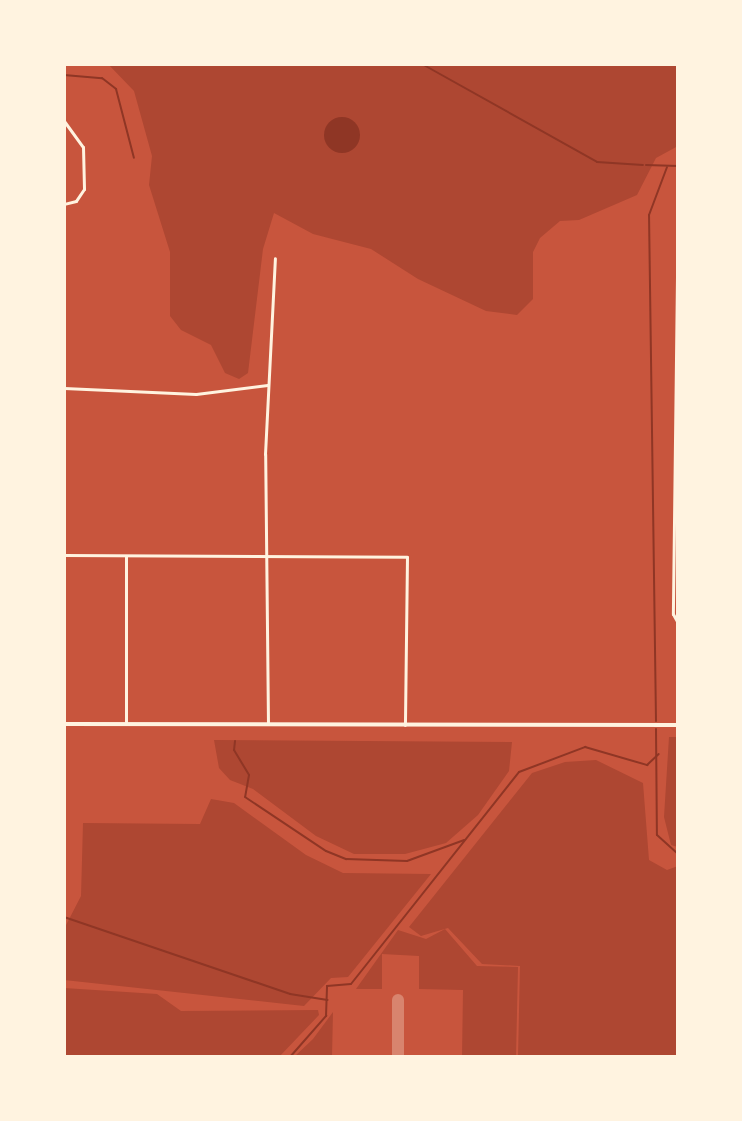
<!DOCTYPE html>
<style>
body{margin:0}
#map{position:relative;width:742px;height:1121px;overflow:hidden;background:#c8553d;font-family:"Roboto Condensed",sans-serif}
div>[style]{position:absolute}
.green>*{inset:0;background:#ae4732}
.water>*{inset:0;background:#8f3625}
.round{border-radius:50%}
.stream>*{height:2px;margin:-1px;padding:0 1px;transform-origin:1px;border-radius:1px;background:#8f3625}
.taxiway>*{height:12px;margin:-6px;padding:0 6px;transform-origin:6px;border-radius:6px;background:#d8846e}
.minor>*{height:3px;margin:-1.5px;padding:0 1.5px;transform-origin:1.5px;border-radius:1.5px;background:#fff3e0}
.secondary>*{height:4px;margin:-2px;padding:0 2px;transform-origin:2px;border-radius:2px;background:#fff3e0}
span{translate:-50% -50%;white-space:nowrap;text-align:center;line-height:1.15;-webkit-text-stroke:8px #fff3e0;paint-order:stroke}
.frame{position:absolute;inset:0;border:66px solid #fff3e0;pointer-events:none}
</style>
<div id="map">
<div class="green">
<div style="clip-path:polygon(108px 64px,678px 64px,678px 146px,656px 158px,637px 195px,579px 220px,560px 221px,540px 238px,533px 252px,533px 299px,517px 315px,486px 311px,418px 279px,371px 249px,313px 234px,274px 213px,263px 249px,248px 373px,239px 379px,225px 373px,211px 345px,181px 330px,170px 316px,170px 252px,149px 185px,152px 156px,134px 91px)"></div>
<div style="clip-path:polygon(669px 737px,678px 737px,678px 847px,671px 845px,664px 817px)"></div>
<div style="clip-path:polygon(214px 740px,512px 742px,509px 771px,478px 815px,446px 843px,405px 854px,354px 854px,316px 836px,253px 789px,230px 780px,219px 768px)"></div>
<div style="clip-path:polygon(596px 760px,643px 783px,649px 860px,667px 870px,678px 866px,678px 1057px,518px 1057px,520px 966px,482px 964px,448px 928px,421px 936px,409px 927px,532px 773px,565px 762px)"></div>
<div style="clip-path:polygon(211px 799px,234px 803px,306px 855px,343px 873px,431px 874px,348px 977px,331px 978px,304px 1006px,64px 980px,64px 929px,81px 896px,83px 823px,200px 824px)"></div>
<div style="clip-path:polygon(445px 929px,477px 966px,518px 967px,516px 1057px,462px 1057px,463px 990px,419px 989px,419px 956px,382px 954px,382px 989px,356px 989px,398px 930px,426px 939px)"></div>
<div style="clip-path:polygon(64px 988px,157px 994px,181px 1011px,318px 1010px,319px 1015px,279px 1057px,64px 1057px)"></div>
<div style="clip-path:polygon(333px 1012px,332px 1057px,294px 1057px,313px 1039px)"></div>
</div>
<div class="water">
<div class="round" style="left:324px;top:117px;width:36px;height:36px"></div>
</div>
<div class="stream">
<div style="left:422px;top:64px;width:201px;rotate:29.2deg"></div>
<div style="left:597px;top:162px;width:46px;rotate:3.7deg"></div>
<div style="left:492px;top:65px;width:1px;rotate:-45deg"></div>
<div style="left:64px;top:75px;width:38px;rotate:5deg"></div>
<div style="left:102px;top:78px;width:18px;rotate:38deg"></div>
<div style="left:116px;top:89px;width:71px;rotate:75.4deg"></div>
<div style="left:646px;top:165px;width:32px;rotate:2deg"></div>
<div style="left:656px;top:721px;width:506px;rotate:-90.79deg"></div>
<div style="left:649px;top:215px;width:51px;rotate:-69.4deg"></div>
<div style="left:656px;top:729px;width:106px;rotate:89.5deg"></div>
<div style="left:657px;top:835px;width:28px;rotate:42deg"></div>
<div style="left:235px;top:741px;width:9px;rotate:96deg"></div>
<div style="left:234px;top:750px;width:29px;rotate:59deg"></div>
<div style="left:249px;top:775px;width:22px;rotate:100deg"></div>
<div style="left:245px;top:797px;width:97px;rotate:33.7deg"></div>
<div style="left:326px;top:851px;width:22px;rotate:22deg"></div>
<div style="left:346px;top:859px;width:61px;rotate:1.9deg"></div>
<div style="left:407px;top:861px;width:61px;rotate:-20.2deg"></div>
<div style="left:64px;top:917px;width:239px;rotate:18.8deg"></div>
<div style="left:290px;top:994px;width:38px;rotate:9deg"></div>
<div style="left:290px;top:1057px;width:55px;rotate:-48.7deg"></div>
<div style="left:326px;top:1016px;width:30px;rotate:-88deg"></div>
<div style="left:327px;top:986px;width:24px;rotate:-5deg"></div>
<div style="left:351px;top:984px;width:270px;rotate:-51.6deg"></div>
<div style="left:519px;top:772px;width:71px;rotate:-20.7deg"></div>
<div style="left:585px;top:747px;width:65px;rotate:16.2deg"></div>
<div style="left:647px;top:765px;width:16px;rotate:-43deg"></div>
</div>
<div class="taxiway">
<div style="left:398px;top:1057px;width:57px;rotate:-90deg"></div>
</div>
<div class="minor">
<div style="left:64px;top:121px;width:32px;rotate:54deg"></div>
<div style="left:83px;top:147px;width:42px;rotate:88.6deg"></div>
<div style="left:84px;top:189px;width:14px;rotate:124deg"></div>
<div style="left:76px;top:201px;width:12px;rotate:166deg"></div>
<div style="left:678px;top:195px;width:419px;rotate:90.7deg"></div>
<div style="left:673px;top:614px;width:10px;rotate:61deg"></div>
<div style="left:64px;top:388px;width:132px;rotate:2.6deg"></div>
<div style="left:196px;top:394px;width:72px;rotate:-7.2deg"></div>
<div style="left:64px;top:555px;width:343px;rotate:0.3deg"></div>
<div style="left:407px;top:557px;width:168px;rotate:90.7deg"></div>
<div style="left:126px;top:556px;width:168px;rotate:90deg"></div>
<div style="left:268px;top:724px;width:270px;rotate:-90.6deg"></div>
<div style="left:265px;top:454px;width:196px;rotate:-87.1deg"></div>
</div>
<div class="secondary">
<div style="left:64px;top:724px;width:614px;rotate:0.09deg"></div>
</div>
<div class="frame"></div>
</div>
